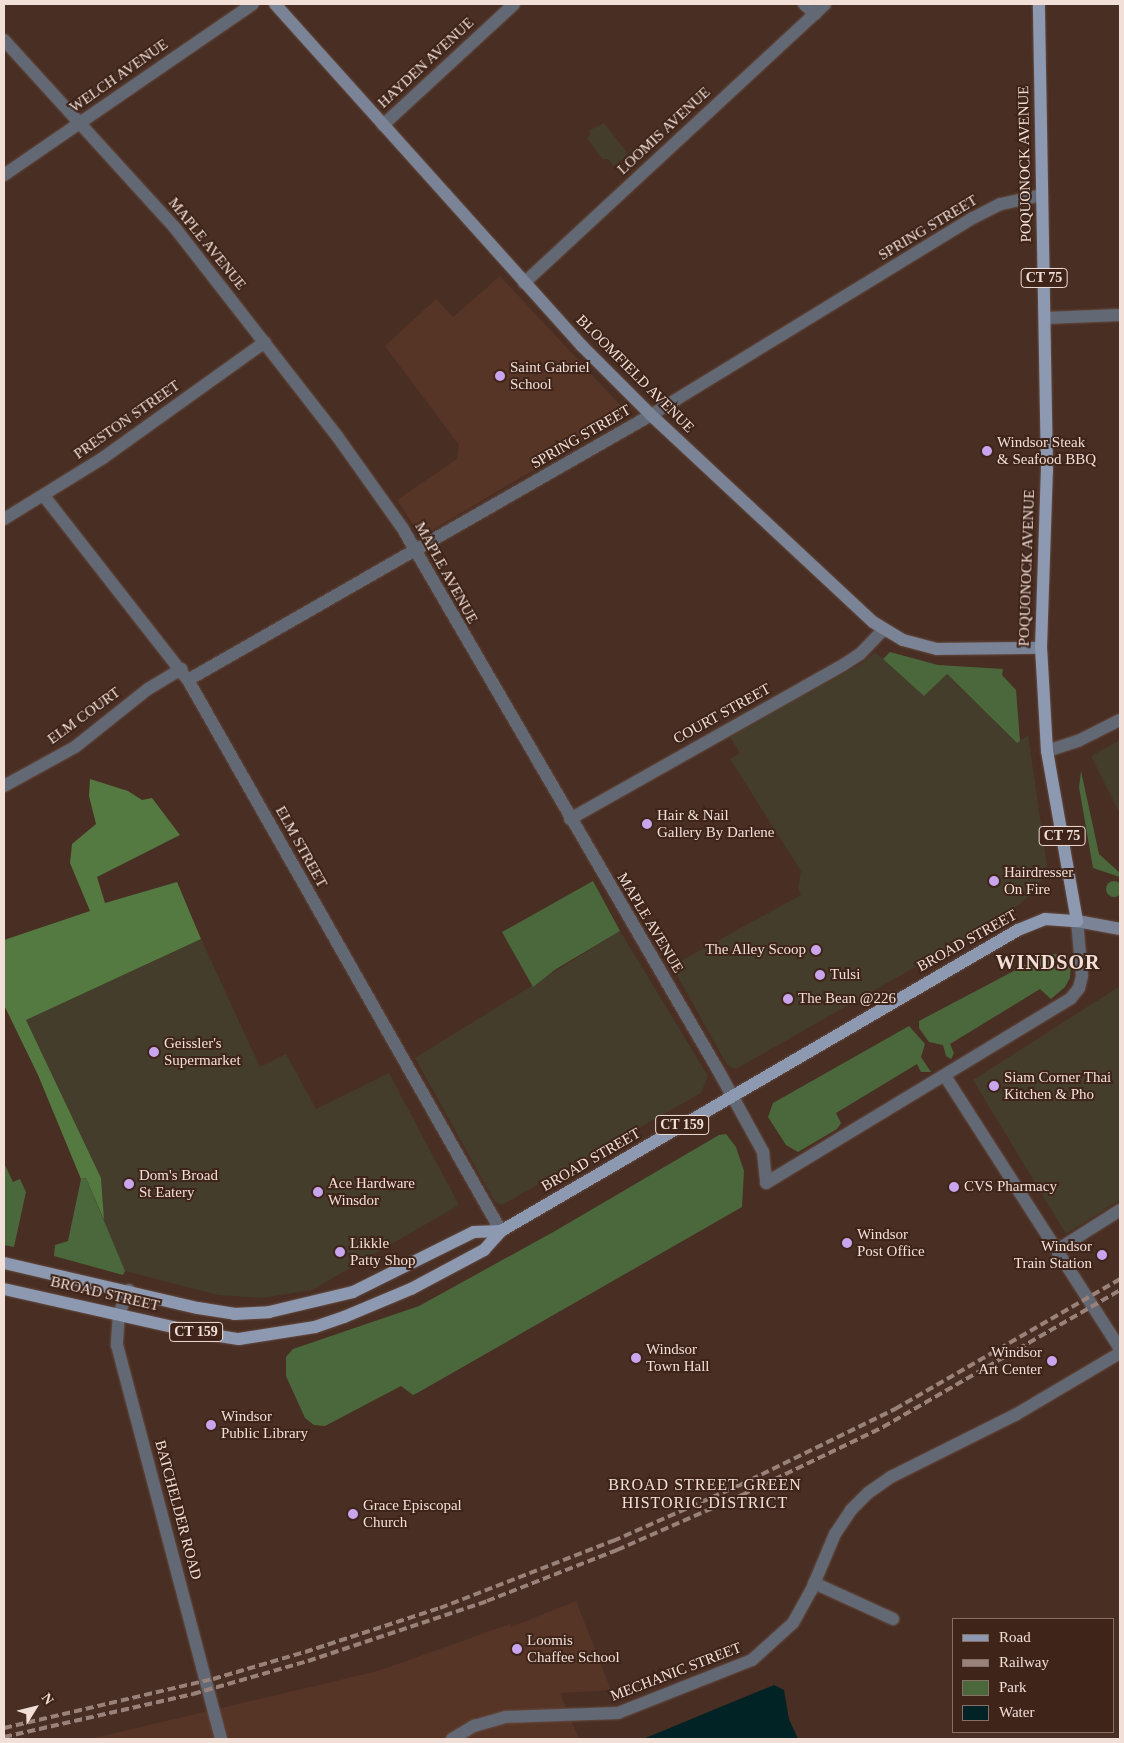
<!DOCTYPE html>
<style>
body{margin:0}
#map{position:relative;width:1124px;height:1743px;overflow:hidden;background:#492e23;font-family:Georgia,serif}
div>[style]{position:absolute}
.commercial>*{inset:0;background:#443d2b}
.built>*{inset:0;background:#573526}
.green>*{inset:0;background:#4b683c}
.round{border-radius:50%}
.forest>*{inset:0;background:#547a41}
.water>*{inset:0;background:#012325}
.roads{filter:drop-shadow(0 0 1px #644a40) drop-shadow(0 0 1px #644a40)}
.minor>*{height:12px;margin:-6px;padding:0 6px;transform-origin:6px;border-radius:6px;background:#626874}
.secondary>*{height:12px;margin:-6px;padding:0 6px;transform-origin:6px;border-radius:6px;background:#7a8496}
.primary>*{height:12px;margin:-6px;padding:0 6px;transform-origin:6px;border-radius:6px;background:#8d99b1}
.rail>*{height:4px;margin-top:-2px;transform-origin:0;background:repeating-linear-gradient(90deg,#998279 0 8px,transparent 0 12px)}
.dots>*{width:14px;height:14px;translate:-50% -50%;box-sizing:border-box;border:2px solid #3e2419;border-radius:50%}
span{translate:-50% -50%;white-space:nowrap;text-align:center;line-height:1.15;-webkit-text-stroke:4px #3e2419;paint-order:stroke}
.shield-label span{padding:1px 4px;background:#3e2419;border:1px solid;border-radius:4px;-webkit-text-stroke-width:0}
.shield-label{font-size:14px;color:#f1dfd8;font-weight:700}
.street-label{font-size:15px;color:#f1dfd8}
.poi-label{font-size:15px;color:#f1dfd8}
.left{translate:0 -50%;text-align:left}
.right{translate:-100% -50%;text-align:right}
.neighbourhood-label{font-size:16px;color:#f1dfd8;letter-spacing:1px}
.district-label{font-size:20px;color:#f1dfd8;font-weight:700;letter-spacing:1px}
.frame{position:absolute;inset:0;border:5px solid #f1dfd8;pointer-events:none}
.legend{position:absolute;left:952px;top:1618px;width:162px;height:115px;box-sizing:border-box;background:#3e2419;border:1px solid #866f65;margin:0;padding:6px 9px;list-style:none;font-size:15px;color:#f1dfd8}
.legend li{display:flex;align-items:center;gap:10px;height:25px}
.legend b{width:25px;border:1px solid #866f65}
.north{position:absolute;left:10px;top:1683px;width:50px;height:50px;-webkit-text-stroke:4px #3e2419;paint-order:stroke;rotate:54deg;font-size:14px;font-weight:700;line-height:20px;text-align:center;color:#f1dfd8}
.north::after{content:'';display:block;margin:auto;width:18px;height:22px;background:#f1dfd8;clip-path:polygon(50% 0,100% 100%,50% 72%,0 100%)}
</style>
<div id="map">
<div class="commercial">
<div style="clip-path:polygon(604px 123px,628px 154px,614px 166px,608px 159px,602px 159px,587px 138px,591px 134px,588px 131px)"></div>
<div style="clip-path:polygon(875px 652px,924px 696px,946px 674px,1017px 743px,1028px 735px,1047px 866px,1041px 881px,1028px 897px,1007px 915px,736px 1069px,727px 1065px,672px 966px,801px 895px,798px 889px,801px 871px,730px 759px,740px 753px,730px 737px,862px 663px)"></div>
<div style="clip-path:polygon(1120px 740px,1120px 814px,1091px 756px)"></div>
<div style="clip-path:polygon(620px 931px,708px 1076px,701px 1093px,502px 1205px,495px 1202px,415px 1058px)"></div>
<div style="clip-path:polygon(201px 939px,260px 1067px,286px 1054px,316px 1109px,389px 1073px,459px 1205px,312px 1290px,262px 1298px,218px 1295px,125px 1271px,104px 1227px,101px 1178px,26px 1020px)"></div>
<div style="clip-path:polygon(1120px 986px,1120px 1200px,1066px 1234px,973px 1080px)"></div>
</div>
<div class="built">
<div style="clip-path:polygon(500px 276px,621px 406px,624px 417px,425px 534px,418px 532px,397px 500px,457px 459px,459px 445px,385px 346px,436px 299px,453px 317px)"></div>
<div style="clip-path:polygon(576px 1601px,611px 1690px,560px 1693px,579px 1739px,90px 1739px,378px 1671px,510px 1624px,511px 1627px)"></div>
</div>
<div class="green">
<div style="clip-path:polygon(890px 652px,938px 665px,1003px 669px,1002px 675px,1016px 690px,1020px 741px,1017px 743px,947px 674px,924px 696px,883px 659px)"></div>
<div style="clip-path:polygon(1081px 771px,1099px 854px,1120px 873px,1120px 877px,1093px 868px,1079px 787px)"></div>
<div style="clip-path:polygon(593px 881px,620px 931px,556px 969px,533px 987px,502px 932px)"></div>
<div class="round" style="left:1106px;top:881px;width:16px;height:16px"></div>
<div style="clip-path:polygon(1054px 954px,1067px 956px,1071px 961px,1070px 978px,1065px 987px,1051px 999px,1040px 989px,950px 1044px,954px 1053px,951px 1059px,946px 1056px,943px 1045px,929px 1042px,919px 1028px,919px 1021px,1042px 956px)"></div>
<div style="clip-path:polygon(909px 1026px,925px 1044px,921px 1057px,931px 1072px,921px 1072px,917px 1064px,836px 1113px,841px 1123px,837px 1129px,798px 1152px,786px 1145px,768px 1117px,773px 1103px)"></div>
<div style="clip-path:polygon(726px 1134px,736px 1147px,744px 1171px,742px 1207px,419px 1392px,413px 1395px,401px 1386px,325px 1426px,314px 1425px,305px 1418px,286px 1376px,286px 1357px,293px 1349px,419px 1306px,555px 1231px,719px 1135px)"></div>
<div style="clip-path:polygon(4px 1163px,13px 1182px,20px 1179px,26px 1192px,14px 1247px,4px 1245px)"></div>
<div style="clip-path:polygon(86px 1178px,125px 1271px,123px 1275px,54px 1256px,55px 1245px,68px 1241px,81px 1179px)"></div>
</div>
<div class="forest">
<div style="clip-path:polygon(90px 779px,128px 791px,142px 800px,152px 798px,180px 835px,97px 877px,105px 903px,177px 882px,201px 939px,26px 1020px,101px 1178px,104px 1220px,86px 1178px,81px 1179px,38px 1075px,4px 1005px,4px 940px,90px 911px,70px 863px,72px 844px,96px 824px,89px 796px)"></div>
</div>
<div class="water">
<div style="clip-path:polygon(774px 1685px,784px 1690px,789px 1719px,798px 1739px,643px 1739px)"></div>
</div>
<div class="roads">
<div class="minor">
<div style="left:804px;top:4px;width:15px;rotate:42deg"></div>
<div style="left:4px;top:40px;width:254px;rotate:47.7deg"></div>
<div style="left:175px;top:228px;width:264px;rotate:52.1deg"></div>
<div style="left:337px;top:436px;width:114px;rotate:54.6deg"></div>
<div style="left:403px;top:529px;width:626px;rotate:59.79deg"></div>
<div style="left:718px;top:1070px;width:94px;rotate:61.2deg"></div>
<div style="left:763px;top:1152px;width:31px;rotate:84deg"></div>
<div style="left:383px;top:125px;width:178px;rotate:-42.7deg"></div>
<div style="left:4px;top:175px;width:302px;rotate:-34.5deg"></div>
<div style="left:524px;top:283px;width:410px;rotate:-42.8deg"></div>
<div style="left:1045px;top:318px;width:75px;rotate:-2.3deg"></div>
<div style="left:44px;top:496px;width:234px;rotate:52deg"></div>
<div style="left:188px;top:680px;width:634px;rotate:60.4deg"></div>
<div style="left:4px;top:519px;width:116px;rotate:-31.6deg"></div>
<div style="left:103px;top:458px;width:199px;rotate:-35.6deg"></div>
<div style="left:188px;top:680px;width:533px;rotate:-29.78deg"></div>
<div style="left:651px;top:415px;width:377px;rotate:-31.5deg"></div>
<div style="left:973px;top:218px;width:31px;rotate:-27deg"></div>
<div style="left:1001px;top:204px;width:42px;rotate:-12.4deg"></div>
<div style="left:1047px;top:751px;width:33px;rotate:-18deg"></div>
<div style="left:1078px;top:741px;width:47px;rotate:-26.6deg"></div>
<div style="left:4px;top:786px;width:81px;rotate:-28.8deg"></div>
<div style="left:75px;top:747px;width:93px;rotate:-38.5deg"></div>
<div style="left:148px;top:689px;width:39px;rotate:-31deg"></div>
<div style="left:570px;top:819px;width:313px;rotate:-29.4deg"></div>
<div style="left:843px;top:665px;width:20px;rotate:-33deg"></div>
<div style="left:860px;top:654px;width:33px;rotate:-46deg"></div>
<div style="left:945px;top:1076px;width:324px;rotate:57.3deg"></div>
<div style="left:766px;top:1183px;width:357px;rotate:-31.2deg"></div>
<div style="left:1071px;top:998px;width:13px;rotate:-51deg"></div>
<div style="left:1079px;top:988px;width:12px;rotate:-76deg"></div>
<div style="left:1082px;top:976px;width:55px;rotate:-95.2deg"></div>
<div style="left:1057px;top:1250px;width:75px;rotate:-32.4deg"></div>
<div style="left:129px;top:1290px;width:25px;rotate:113deg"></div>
<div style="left:119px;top:1313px;width:32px;rotate:94deg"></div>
<div style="left:117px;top:1345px;width:407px;rotate:75.2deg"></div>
<div style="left:814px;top:1583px;width:87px;rotate:24.5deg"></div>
<div style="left:452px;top:1739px;width:26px;rotate:-31deg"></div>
<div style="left:474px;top:1726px;width:32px;rotate:-16deg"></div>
<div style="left:505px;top:1717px;width:113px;rotate:-2deg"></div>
<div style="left:618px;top:1713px;width:144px;rotate:-21.6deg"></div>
<div style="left:752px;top:1660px;width:55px;rotate:-42.1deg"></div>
<div style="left:793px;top:1623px;width:37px;rotate:-61deg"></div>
<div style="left:811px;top:1591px;width:62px;rotate:-67.2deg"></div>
<div style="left:835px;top:1534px;width:29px;rotate:-56deg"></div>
<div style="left:851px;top:1510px;width:24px;rotate:-45deg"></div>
<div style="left:868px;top:1493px;width:28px;rotate:-35deg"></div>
<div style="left:891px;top:1477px;width:139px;rotate:-26.6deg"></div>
<div style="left:1015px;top:1415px;width:122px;rotate:-30.6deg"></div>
</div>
<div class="secondary">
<div style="left:275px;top:4px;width:460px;rotate:48.1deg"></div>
<div style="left:582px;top:346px;width:98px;rotate:45deg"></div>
<div style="left:651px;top:415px;width:304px;rotate:43deg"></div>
<div style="left:873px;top:622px;width:35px;rotate:31deg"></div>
<div style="left:903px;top:640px;width:35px;rotate:15deg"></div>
<div style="left:937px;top:649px;width:104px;rotate:-0.6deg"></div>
<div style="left:1077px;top:921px;width:44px;rotate:10.5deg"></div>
</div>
<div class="primary">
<div style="left:4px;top:1263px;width:199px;rotate:13.1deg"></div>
<div style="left:198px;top:1308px;width:36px;rotate:9deg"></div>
<div style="left:234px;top:1314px;width:35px;rotate:-3deg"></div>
<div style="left:269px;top:1312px;width:86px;rotate:-13.4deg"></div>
<div style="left:353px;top:1292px;width:135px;rotate:-26.4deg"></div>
<div style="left:474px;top:1232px;width:27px;rotate:-2deg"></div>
<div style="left:4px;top:1289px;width:201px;rotate:12.7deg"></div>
<div style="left:200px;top:1333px;width:39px;rotate:9deg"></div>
<div style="left:239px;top:1339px;width:77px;rotate:-9deg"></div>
<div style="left:315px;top:1327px;width:31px;rotate:-19deg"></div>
<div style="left:344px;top:1317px;width:73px;rotate:-22.7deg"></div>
<div style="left:411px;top:1289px;width:83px;rotate:-28.1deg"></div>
<div style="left:484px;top:1250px;width:25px;rotate:-48deg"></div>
<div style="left:501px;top:1231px;width:598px;rotate:-30.21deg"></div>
<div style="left:1018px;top:930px;width:29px;rotate:-22deg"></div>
<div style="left:1045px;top:919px;width:32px;rotate:4deg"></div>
<div style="left:1077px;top:921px;width:173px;rotate:-100deg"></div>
<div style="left:1047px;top:751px;width:103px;rotate:-93.3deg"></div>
<div style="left:1041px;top:648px;width:177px;rotate:-88.1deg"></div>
<div style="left:1047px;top:471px;width:467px;rotate:-91deg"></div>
</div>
</div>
<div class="rail">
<div style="left:4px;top:1728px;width:215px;rotate:-13.2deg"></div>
<div style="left:213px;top:1679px;width:96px;rotate:-16.4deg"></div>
<div style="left:305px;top:1652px;width:142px;rotate:-18.1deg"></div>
<div style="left:440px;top:1608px;width:186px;rotate:-21.2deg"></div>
<div style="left:613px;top:1541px;width:139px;rotate:-23.8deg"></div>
<div style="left:740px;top:1485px;width:173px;rotate:-26.1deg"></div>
<div style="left:895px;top:1409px;width:260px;rotate:-30deg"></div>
<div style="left:4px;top:1737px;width:194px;rotate:-12.8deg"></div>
<div style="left:193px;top:1694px;width:120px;rotate:-16deg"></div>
<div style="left:308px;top:1661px;width:189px;rotate:-18.5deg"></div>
<div style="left:487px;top:1601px;width:140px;rotate:-21.4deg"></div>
<div style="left:617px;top:1550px;width:137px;rotate:-23.7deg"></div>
<div style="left:742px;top:1495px;width:157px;rotate:-25.7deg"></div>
<div style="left:883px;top:1427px;width:274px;rotate:-30deg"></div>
</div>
<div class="dots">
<div style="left:500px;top:376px;background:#c9a5ee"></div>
<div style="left:987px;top:451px;background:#c9a5ee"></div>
<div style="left:647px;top:824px;background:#c9a5ee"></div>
<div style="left:994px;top:881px;background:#c9a5ee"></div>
<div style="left:816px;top:950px;background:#c9a5ee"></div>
<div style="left:820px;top:975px;background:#c9a5ee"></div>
<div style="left:788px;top:999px;background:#c9a5ee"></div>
<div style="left:154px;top:1052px;background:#c9a5ee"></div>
<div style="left:994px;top:1086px;background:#c9a5ee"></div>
<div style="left:129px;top:1184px;background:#c9a5ee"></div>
<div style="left:954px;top:1187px;background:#c9a5ee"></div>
<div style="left:318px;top:1192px;background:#c9a5ee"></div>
<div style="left:847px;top:1243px;background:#c9a5ee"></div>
<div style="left:340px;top:1252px;background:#c9a5ee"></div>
<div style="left:1102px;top:1255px;background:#c9a5ee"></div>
<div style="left:636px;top:1358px;background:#c9a5ee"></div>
<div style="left:1052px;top:1361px;background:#c9a5ee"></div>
<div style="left:211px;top:1425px;background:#c9a5ee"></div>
<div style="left:353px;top:1514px;background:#c9a5ee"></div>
<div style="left:517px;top:1649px;background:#c9a5ee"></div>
</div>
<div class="shield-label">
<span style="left:1044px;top:278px">CT 75</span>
<span style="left:1062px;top:836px">CT 75</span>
<span style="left:682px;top:1125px">CT 159</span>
<span style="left:196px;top:1332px">CT 159</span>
</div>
<div class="street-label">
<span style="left:426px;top:63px;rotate:-43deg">HAYDEN AVENUE</span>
<span style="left:119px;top:76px;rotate:-35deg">WELCH AVENUE</span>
<span style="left:664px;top:131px;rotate:-43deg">LOOMIS AVENUE</span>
<span style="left:1025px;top:164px;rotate:-91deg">POQUONOCK AVENUE</span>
<span style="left:928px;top:228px;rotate:-31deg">SPRING STREET</span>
<span style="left:207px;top:244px;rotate:51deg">MAPLE AVENUE</span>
<span style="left:635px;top:374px;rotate:45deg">BLOOMFIELD AVENUE</span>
<span style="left:127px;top:420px;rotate:-35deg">PRESTON STREET</span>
<span style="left:581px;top:437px;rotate:-30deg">SPRING STREET</span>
<span style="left:1027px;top:568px;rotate:-88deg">POQUONOCK AVENUE</span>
<span style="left:446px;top:573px;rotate:61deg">MAPLE AVENUE</span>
<span style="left:722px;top:714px;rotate:-29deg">COURT STREET</span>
<span style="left:84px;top:716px;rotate:-36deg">ELM COURT</span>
<span style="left:301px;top:847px;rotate:61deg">ELM STREET</span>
<span style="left:650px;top:923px;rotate:59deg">MAPLE AVENUE</span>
<span style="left:967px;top:941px;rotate:-29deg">BROAD STREET</span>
<span style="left:591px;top:1160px;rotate:-30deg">BROAD STREET</span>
<span style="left:105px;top:1294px;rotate:13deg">BROAD STREET</span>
<span style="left:178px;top:1510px;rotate:75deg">BATCHELDER ROAD</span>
<span style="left:676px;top:1672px;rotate:-21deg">MECHANIC STREET</span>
</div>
<div class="poi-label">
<span class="left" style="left:510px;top:376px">Saint Gabriel<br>School</span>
<span class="left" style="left:997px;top:451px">Windsor Steak<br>&amp; Seafood BBQ</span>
<span class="left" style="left:657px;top:824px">Hair &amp; Nail<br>Gallery By Darlene</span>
<span class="left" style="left:1004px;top:881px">Hairdresser<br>On Fire</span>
<span class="right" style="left:806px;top:950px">The Alley Scoop</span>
<span class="left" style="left:830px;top:975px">Tulsi</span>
<span class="left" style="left:798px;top:999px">The Bean @226</span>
<span class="left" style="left:164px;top:1052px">Geissler's<br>Supermarket</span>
<span class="left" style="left:1004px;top:1086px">Siam Corner Thai<br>Kitchen &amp; Pho</span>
<span class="left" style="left:139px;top:1184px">Dom's Broad<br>St Eatery</span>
<span class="left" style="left:328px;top:1192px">Ace Hardware<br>Winsdor</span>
<span class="left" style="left:964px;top:1187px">CVS Pharmacy</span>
<span class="left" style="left:857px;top:1243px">Windsor<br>Post Office</span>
<span class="left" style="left:350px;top:1252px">Likkle<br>Patty Shop</span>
<span class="right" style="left:1092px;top:1255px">Windsor<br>Train Station</span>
<span class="left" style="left:646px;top:1358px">Windsor<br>Town Hall</span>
<span class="right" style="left:1042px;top:1361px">Windsor<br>Art Center</span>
<span class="left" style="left:221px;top:1425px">Windsor<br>Public Library</span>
<span class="left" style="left:363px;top:1514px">Grace Episcopal<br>Church</span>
<span class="left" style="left:527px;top:1649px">Loomis<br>Chaffee School</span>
</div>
<div class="neighbourhood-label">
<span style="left:705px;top:1494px">BROAD STREET GREEN<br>HISTORIC DISTRICT</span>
</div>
<div class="district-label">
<span style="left:1048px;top:962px">WINDSOR</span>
</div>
<div class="frame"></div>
<ul class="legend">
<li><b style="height:6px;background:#8d99b1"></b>Road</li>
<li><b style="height:6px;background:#998279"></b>Railway</li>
<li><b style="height:14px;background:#4b683c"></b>Park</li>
<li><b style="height:14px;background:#012325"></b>Water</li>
</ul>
<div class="north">N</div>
</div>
